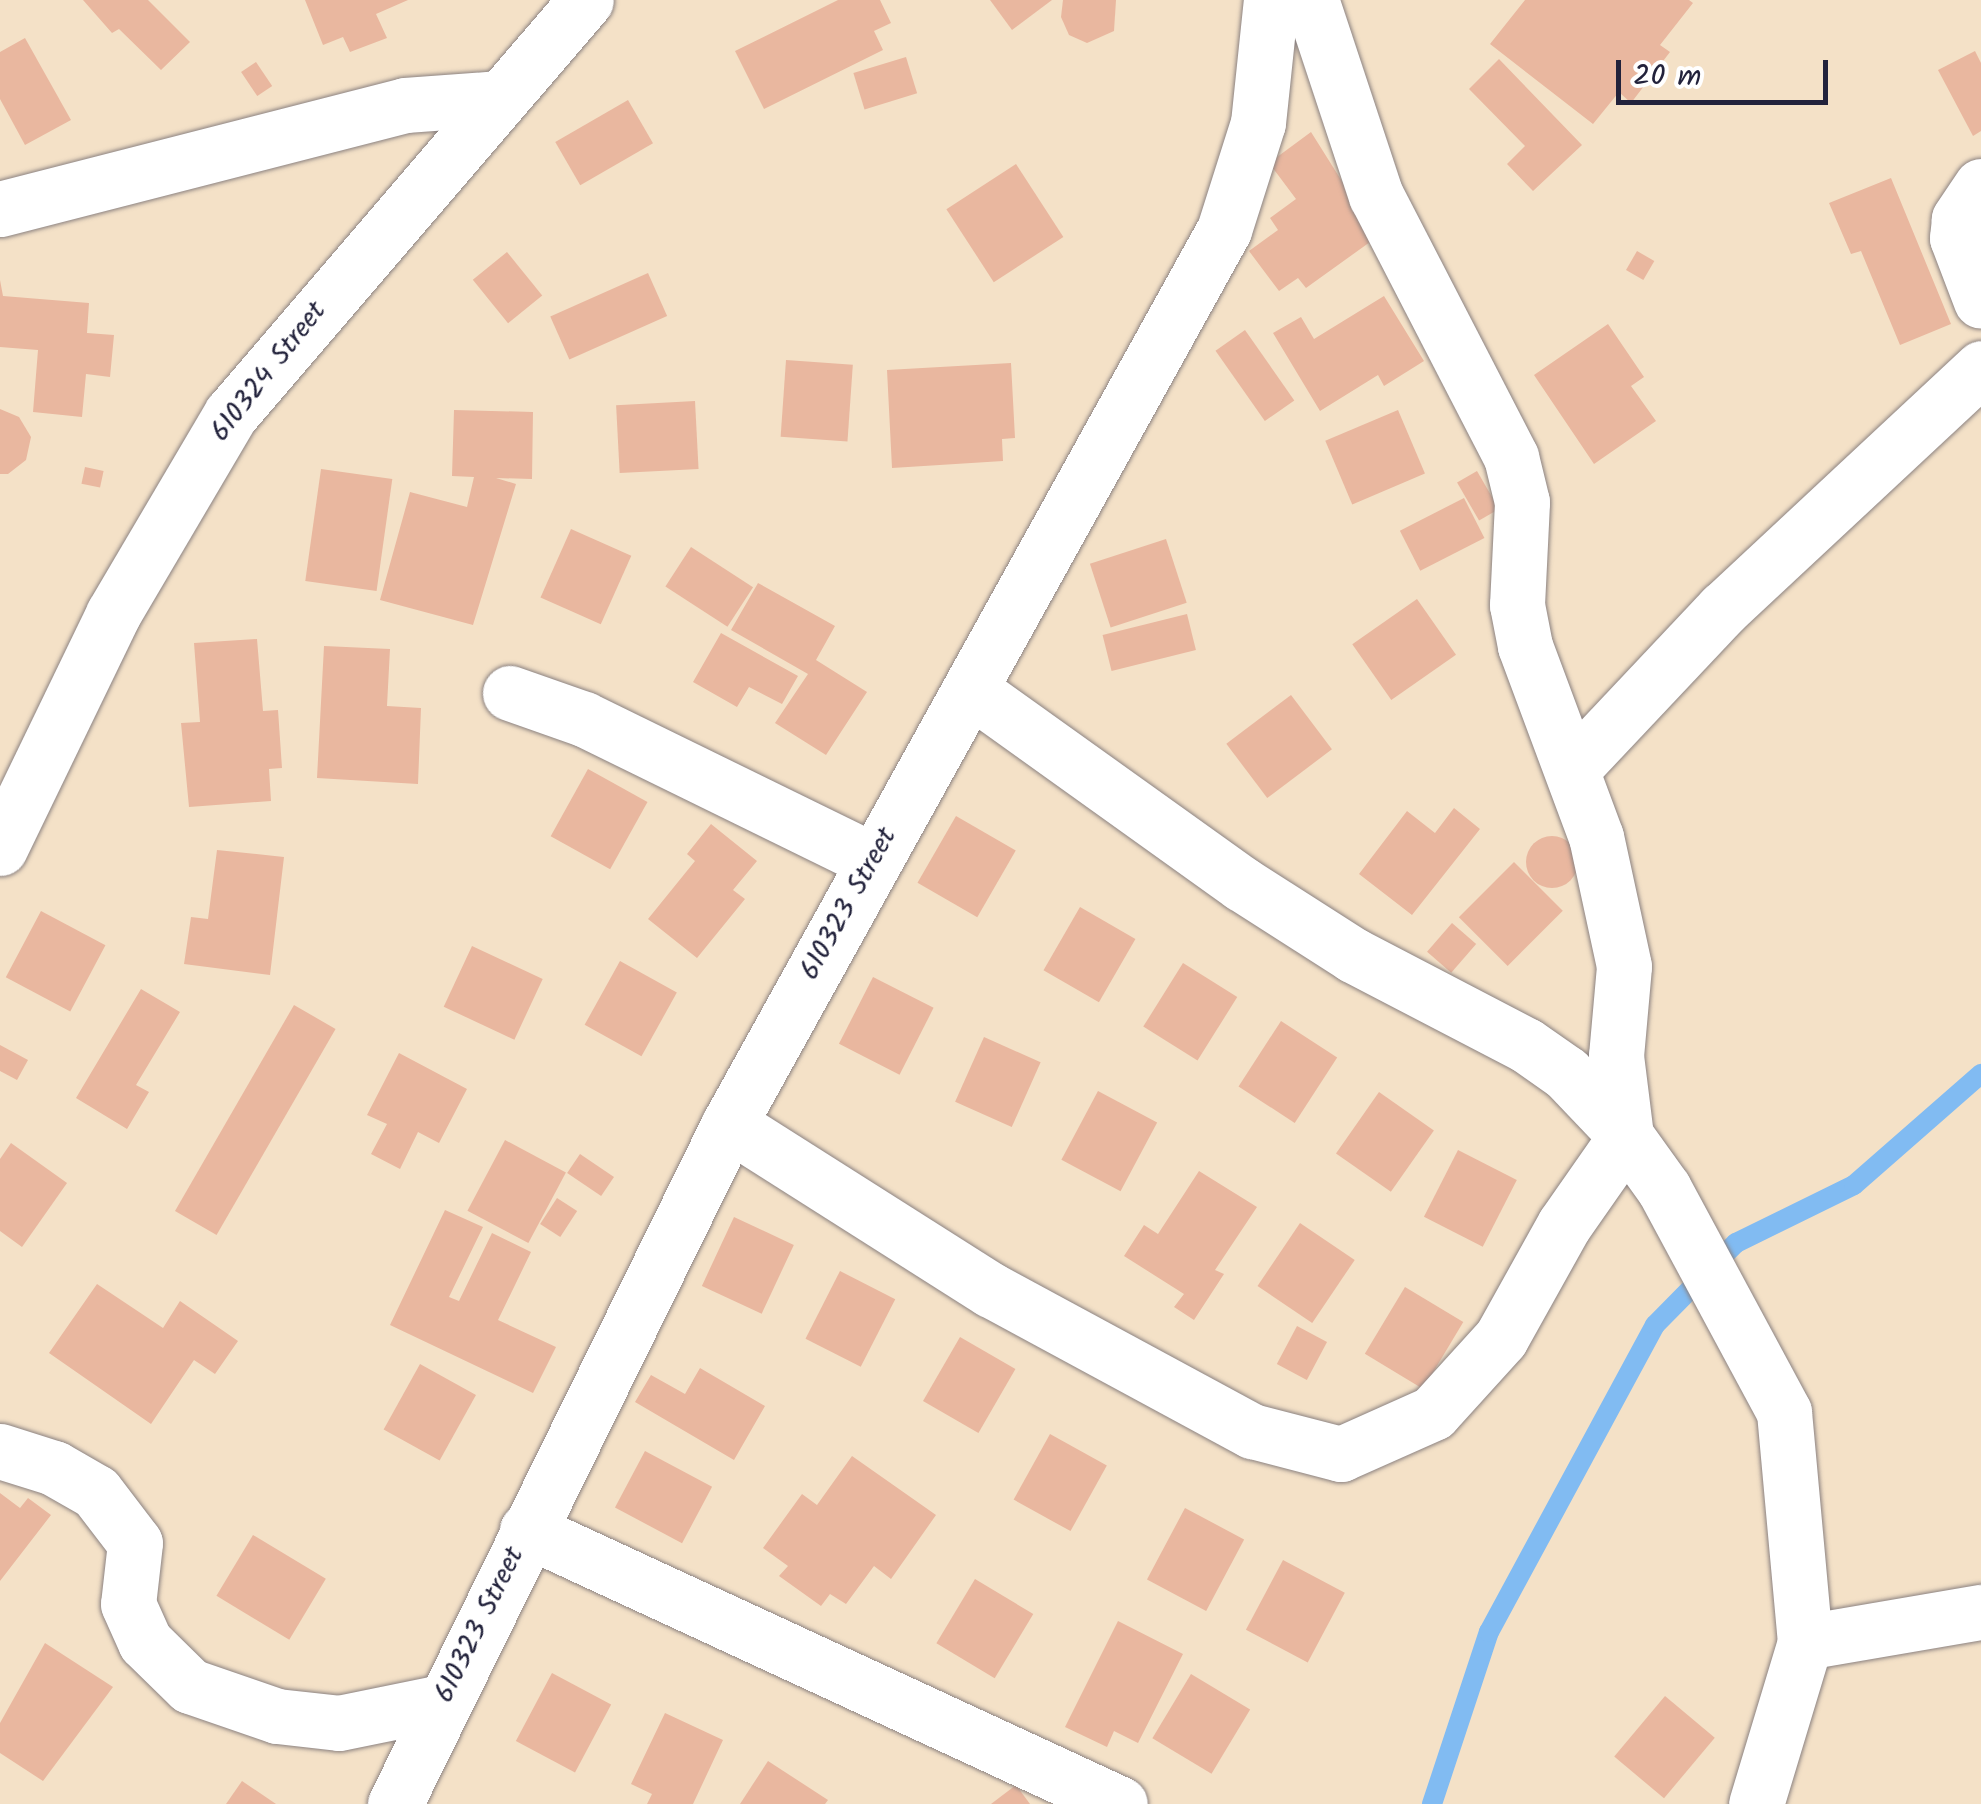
<!DOCTYPE html>
<style>
body{margin:0}
#map{position:relative;width:1981px;height:1804px;overflow:hidden;background:#f4e1c7;font-family:Kalam,sans-serif}
div>[style]{position:absolute}
.stream>*{height:20px;margin:-10px;padding:0 10px;transform-origin:10px;border-radius:10px;background:#81bbf2}
.building>*{inset:0;background:#e9b79f;transform-origin:0 0}
.round{border-radius:50%}
.roads{filter:drop-shadow(0 0 2px #8b8281) drop-shadow(0 0 2px #8b8281)}
.street>*{height:55px;margin:-27.5px;padding:0 27.5px;transform-origin:27.5px;border-radius:27.5px;background:#fff}
span{translate:-50% -50%;white-space:nowrap;text-align:center;line-height:1.15;-webkit-text-stroke:10px #fff;paint-order:stroke}
.street-label{font-size:28px;color:#22223b}
.scale{position:absolute;left:1616px;top:60px;width:212px;height:45px;box-sizing:border-box;border:5px solid #22223b;border-top:0;padding-left:12px;font-size:30px;line-height:35px;white-space:nowrap;color:#22223b;-webkit-text-stroke:8px #fff;paint-order:stroke}
</style>
<div id="map">
<div class="stream">
<div style="left:1432px;top:1804px;width:181px;rotate:-71.7deg"></div>
<div style="left:1489px;top:1632px;width:349px;rotate:-61.6deg"></div>
<div style="left:1655px;top:1325px;width:115px;rotate:-45.4deg"></div>
<div style="left:1736px;top:1243px;width:131px;rotate:-26.2deg"></div>
<div style="left:1854px;top:1185px;width:169px;rotate:-41.2deg"></div>
</div>
<div class="building">
<div style="clip-path:polygon(83px 0,148px 0,190px 42px,161px 70px,119px 29px,112px 33px)"></div>
<div style="clip-path:polygon(305px 0,408px 0,376px 14px,387px 38px,350px 52px,343px 37px,323px 45px)"></div>
<div style="clip-path:polygon(838px 0,880px 0,891px 23px,874px 31px,883px 50px,764px 109px,735px 51px)"></div>
<div style="clip-path:polygon(990px 0,1052px 0,1012px 30px)"></div>
<div style="clip-path:polygon(1063px 0,1116px 0,1114px 31px,1087px 43px,1069px 35px,1061px 17px)"></div>
<div style="clip-path:polygon(1525px 0,1689px 0,1693px 3px,1660px 45px,1670px 52px,1631px 103px,1619px 92px,1593px 124px,1490px 44px)"></div>
<div style="clip-path:polygon(25px 38px,71px 120px,25px 145px,0 99px,0 52px)"></div>
<div style="clip-path:polygon(1975px 51px,1981px 63px,1981px 131px,1973px 136px,1938px 70px)"></div>
<div style="left:906px;top:57px;width:38px;height:55px;rotate:73deg"></div>
<div style="clip-path:polygon(1499px 59px,1582px 145px,1533px 191px,1507px 164px,1525px 146px,1469px 89px)"></div>
<div style="left:256px;top:62px;width:29px;height:18px;rotate:56deg"></div>
<div style="left:628px;top:100px;width:50px;height:84px;rotate:60deg"></div>
<div style="clip-path:polygon(1311px 132px,1377px 237px,1306px 288px,1298px 278px,1279px 291px,1249px 251px,1278px 230px,1270px 218px,1296px 199px,1269px 163px)"></div>
<div style="left:1016px;top:164px;width:87px;height:83px;rotate:57deg"></div>
<div style="clip-path:polygon(1891px 178px,1951px 324px,1900px 345px,1861px 251px,1851px 254px,1829px 203px)"></div>
<div style="left:1637px;top:251px;width:20px;height:22px;rotate:30deg"></div>
<div style="left:507px;top:252px;width:56px;height:44px;rotate:51deg"></div>
<div style="left:648px;top:273px;width:47px;height:107px;rotate:66deg"></div>
<div style="clip-path:polygon(0 280px,3px 296px,89px 303px,87px 333px,114px 335px,110px 377px,86px 374px,82px 417px,33px 412px,38px 350px,0 347px)"></div>
<div style="clip-path:polygon(1384px 296px,1424px 361px,1384px 386px,1378px 375px,1320px 411px,1273px 333px,1301px 317px,1314px 339px)"></div>
<div style="clip-path:polygon(1608px 324px,1644px 377px,1631px 386px,1656px 421px,1594px 464px,1534px 375px)"></div>
<div style="left:1245px;top:330px;width:86px;height:36px;rotate:55deg"></div>
<div style="left:786px;top:360px;width:67px;height:77px;rotate:4deg"></div>
<div style="clip-path:polygon(1011px 363px,1015px 438px,1002px 439px,1003px 461px,892px 468px,887px 370px)"></div>
<div style="left:695px;top:401px;width:68px;height:79px;rotate:87deg"></div>
<div style="clip-path:polygon(0 409px,19px 417px,31px 437px,26px 460px,8px 474px,0 474px)"></div>
<div style="clip-path:polygon(454px 410px,533px 412px,532px 479px,496px 478px,516px 484px,473px 625px,380px 600px,410px 492px,467px 507px,474px 477px,452px 476px)"></div>
<div style="left:1398px;top:410px;width:69px;height:79px;rotate:67deg"></div>
<div style="left:85px;top:467px;width:19px;height:17px;rotate:12deg"></div>
<div style="left:321px;top:469px;width:72px;height:113px;rotate:8deg"></div>
<div style="left:1477px;top:471px;width:44px;height:23px;rotate:60deg"></div>
<div style="left:1464px;top:498px;width:45px;height:72px;rotate:63deg"></div>
<div style="left:571px;top:529px;width:66px;height:75px;rotate:24deg"></div>
<div style="left:1166px;top:539px;width:67px;height:80px;rotate:72deg"></div>
<div style="left:691px;top:547px;width:74px;height:47px;rotate:33deg"></div>
<div style="clip-path:polygon(758px 583px,835px 626px,816px 660px,867px 692px,826px 755px,775px 723px,808px 674px,731px 630px)"></div>
<div style="left:1417px;top:599px;width:68px;height:79px;rotate:55deg"></div>
<div style="left:1187px;top:614px;width:37px;height:87px;rotate:76deg"></div>
<div style="clip-path:polygon(721px 633px,798px 676px,782px 704px,749px 687px,737px 707px,693px 682px)"></div>
<div style="clip-path:polygon(257px 639px,263px 711px,278px 710px,282px 768px,269px 769px,271px 801px,189px 807px,181px 723px,200px 722px,194px 643px)"></div>
<div style="clip-path:polygon(324px 646px,390px 649px,387px 706px,421px 708px,418px 784px,317px 778px)"></div>
<div style="left:1291px;top:695px;width:68px;height:81px;rotate:53deg"></div>
<div style="left:588px;top:769px;width:68px;height:77px;rotate:29deg"></div>
<div style="clip-path:polygon(1454px 808px,1480px 829px,1412px 915px,1359px 874px,1407px 811px,1435px 833px)"></div>
<div style="left:956px;top:816px;width:69px;height:77px;rotate:30deg"></div>
<div style="clip-path:polygon(711px 824px,757px 861px,733px 890px,745px 899px,697px 958px,648px 919px,695px 861px,687px 854px)"></div>
<div class="round" style="left:1526px;top:836px;width:52px;height:52px"></div>
<div style="clip-path:polygon(217px 850px,284px 857px,270px 975px,184px 964px,191px 917px,208px 919px)"></div>
<div style="left:1514px;top:862px;width:69px;height:78px;rotate:45deg"></div>
<div style="left:1080px;top:907px;width:64px;height:73px;rotate:30deg"></div>
<div style="left:41px;top:911px;width:73px;height:75px;rotate:28deg"></div>
<div style="left:1452px;top:923px;width:32px;height:38px;rotate:41deg"></div>
<div style="left:472px;top:946px;width:78px;height:67px;rotate:25deg"></div>
<div style="left:620px;top:961px;width:65px;height:73px;rotate:29deg"></div>
<div style="left:1183px;top:963px;width:64px;height:75px;rotate:32deg"></div>
<div style="left:873px;top:977px;width:68px;height:75px;rotate:27deg"></div>
<div style="clip-path:polygon(141px 989px,180px 1012px,136px 1085px,149px 1092px,127px 1129px,76px 1098px)"></div>
<div style="left:294px;top:1005px;width:48px;height:238px;rotate:30deg"></div>
<div style="left:1281px;top:1021px;width:67px;height:78px;rotate:33deg"></div>
<div style="left:984px;top:1037px;width:62px;height:71px;rotate:24deg"></div>
<div style="clip-path:polygon(0 1045px,28px 1060px,17px 1080px,0 1071px)"></div>
<div style="clip-path:polygon(399px 1053px,467px 1089px,439px 1143px,418px 1132px,400px 1169px,371px 1154px,387px 1124px,367px 1115px)"></div>
<div style="left:1098px;top:1091px;width:67px;height:78px;rotate:28deg"></div>
<div style="left:1379px;top:1092px;width:67px;height:75px;rotate:35deg"></div>
<div style="left:505px;top:1140px;width:69px;height:80px;rotate:28deg"></div>
<div style="clip-path:polygon(11px 1143px,67px 1183px,22px 1247px,0 1231px,0 1159px)"></div>
<div style="left:1458px;top:1150px;width:66px;height:75px;rotate:27deg"></div>
<div style="left:580px;top:1154px;width:41px;height:23px;rotate:34deg"></div>
<div style="clip-path:polygon(1199px 1171px,1257px 1207px,1215px 1270px,1224px 1274px,1194px 1320px,1174px 1307px,1184px 1294px,1124px 1256px,1144px 1225px,1158px 1234px)"></div>
<div style="left:557px;top:1198px;width:24px;height:31px;rotate:33deg"></div>
<div style="clip-path:polygon(445px 1210px,483px 1227px,449px 1297px,459px 1301px,492px 1233px,531px 1252px,498px 1320px,556px 1347px,533px 1393px,390px 1325px)"></div>
<div style="left:734px;top:1217px;width:66px;height:76px;rotate:25deg"></div>
<div style="left:1300px;top:1223px;width:66px;height:76px;rotate:34deg"></div>
<div style="left:840px;top:1271px;width:62px;height:76px;rotate:27deg"></div>
<div style="clip-path:polygon(97px 1284px,163px 1328px,180px 1301px,238px 1341px,215px 1374px,194px 1360px,151px 1424px,49px 1353px)"></div>
<div style="left:1405px;top:1287px;width:68px;height:78px;rotate:31deg"></div>
<div style="left:1297px;top:1326px;width:34px;height:43px;rotate:28deg"></div>
<div style="left:960px;top:1337px;width:64px;height:74px;rotate:30deg"></div>
<div style="left:420px;top:1364px;width:64px;height:75px;rotate:29deg"></div>
<div style="clip-path:polygon(700px 1368px,765px 1406px,734px 1460px,635px 1402px,651px 1375px,685px 1394px)"></div>
<div style="left:1050px;top:1434px;width:65px;height:75px;rotate:29deg"></div>
<div style="left:645px;top:1451px;width:76px;height:64px;rotate:28deg"></div>
<div style="clip-path:polygon(852px 1456px,936px 1515px,891px 1579px,874px 1566px,846px 1604px,830px 1594px,821px 1606px,779px 1576px,788px 1566px,763px 1548px,802px 1494px,817px 1505px)"></div>
<div style="clip-path:polygon(0 1493px,20px 1508px,28px 1498px,51px 1515px,0 1581px)"></div>
<div style="left:1185px;top:1508px;width:67px;height:81px;rotate:28deg"></div>
<div style="left:253px;top:1535px;width:85px;height:71px;rotate:31deg"></div>
<div style="left:1283px;top:1560px;width:70px;height:79px;rotate:28deg"></div>
<div style="left:975px;top:1579px;width:68px;height:75px;rotate:31deg"></div>
<div style="clip-path:polygon(1118px 1621px,1183px 1654px,1138px 1743px,1114px 1731px,1107px 1747px,1065px 1727px)"></div>
<div style="clip-path:polygon(45px 1643px,113px 1687px,43px 1781px,0 1753px,0 1723px)"></div>
<div style="left:552px;top:1673px;width:67px;height:77px;rotate:28deg"></div>
<div style="left:1191px;top:1674px;width:69px;height:75px;rotate:31deg"></div>
<div style="left:1665px;top:1696px;width:65px;height:79px;rotate:40deg"></div>
<div style="clip-path:polygon(665px 1713px,723px 1740px,693px 1804px,647px 1804px,652px 1794px,631px 1784px)"></div>
<div style="clip-path:polygon(768px 1761px,828px 1800px,825px 1804px,740px 1804px)"></div>
<div style="clip-path:polygon(242px 1781px,276px 1804px,226px 1804px)"></div>
<div style="clip-path:polygon(1016px 1785px,1030px 1804px,991px 1804px)"></div>
</div>
<div class="roads">
<div class="street">
<div style="left:1981px;top:186px;width:40px;rotate:124deg"></div>
<div style="left:1959px;top:219px;width:19px;rotate:96deg"></div>
<div style="left:1957px;top:238px;width:67px;rotate:69.1deg"></div>
<div style="left:0;top:209px;width:418px;rotate:-14.4deg"></div>
<div style="left:405px;top:105px;width:95px;rotate:-4.2deg"></div>
<div style="left:971px;top:690px;width:333px;rotate:35.6deg"></div>
<div style="left:1242px;top:884px;width:132px;rotate:32.6deg"></div>
<div style="left:1353px;top:955px;width:195px;rotate:27.5deg"></div>
<div style="left:1526px;top:1045px;width:49px;rotate:35deg"></div>
<div style="left:1566px;top:1073px;width:87px;rotate:46.4deg"></div>
<div style="left:1626px;top:1136px;width:65px;rotate:54.4deg"></div>
<div style="left:1664px;top:1189px;width:253px;rotate:61.7deg"></div>
<div style="left:1784px;top:1412px;width:231px;rotate:84.8deg"></div>
<div style="left:1805px;top:1642px;width:169px;rotate:106.8deg"></div>
<div style="left:510px;top:693px;width:78px;rotate:19.4deg"></div>
<div style="left:584px;top:719px;width:321px;rotate:26.1deg"></div>
<div style="left:1573px;top:768px;width:219px;rotate:-46.7deg"></div>
<div style="left:1723px;top:609px;width:353px;rotate:-43deg"></div>
<div style="left:0;top:848px;width:260px;rotate:-64.2deg"></div>
<div style="left:113px;top:614px;width:232px;rotate:-59.5deg"></div>
<div style="left:231px;top:414px;width:545px;rotate:-49.39deg"></div>
<div style="left:729px;top:1124px;width:310px;rotate:32.4deg"></div>
<div style="left:991px;top:1290px;width:297px;rotate:28.4deg"></div>
<div style="left:1252px;top:1431px;width:92px;rotate:14.5deg"></div>
<div style="left:1341px;top:1454px;width:101px;rotate:-24deg"></div>
<div style="left:1433px;top:1413px;width:101px;rotate:-47.8deg"></div>
<div style="left:1501px;top:1338px;width:129px;rotate:-60.9deg"></div>
<div style="left:1564px;top:1225px;width:108px;rotate:-55.1deg"></div>
<div style="left:1626px;top:1136px;width:81px;rotate:-97.1deg"></div>
<div style="left:1616px;top:1056px;width:90px;rotate:-84.9deg"></div>
<div style="left:1624px;top:966px;width:132px;rotate:-102.2deg"></div>
<div style="left:1596px;top:837px;width:204px;rotate:-110.4deg"></div>
<div style="left:1525px;top:646px;width:42px;rotate:-101deg"></div>
<div style="left:1517px;top:605px;width:103px;rotate:-87.2deg"></div>
<div style="left:1522px;top:502px;width:46px;rotate:-103.7deg"></div>
<div style="left:1511px;top:457px;width:294px;rotate:-117.3deg"></div>
<div style="left:1376px;top:196px;width:206px;rotate:-108.3deg"></div>
<div style="left:0;top:1451px;width:57px;rotate:17.5deg"></div>
<div style="left:54px;top:1468px;width:48px;rotate:29.7deg"></div>
<div style="left:96px;top:1492px;width:64px;rotate:52.6deg"></div>
<div style="left:135px;top:1543px;width:61px;rotate:96.5deg"></div>
<div style="left:128px;top:1604px;width:42px;rotate:65.9deg"></div>
<div style="left:145px;top:1642px;width:63px;rotate:44.4deg"></div>
<div style="left:190px;top:1686px;width:92px;rotate:19deg"></div>
<div style="left:277px;top:1716px;width:62px;rotate:6.4deg"></div>
<div style="left:339px;top:1723px;width:105px;rotate:-11.5deg"></div>
<div style="left:527px;top:1530px;width:653px;rotate:24.8deg"></div>
<div style="left:1805px;top:1642px;width:179px;rotate:-9.7deg"></div>
<div style="left:395px;top:1804px;width:758px;rotate:-63.84deg"></div>
<div style="left:729px;top:1124px;width:1022px;rotate:-61.03deg"></div>
<div style="left:1224px;top:230px;width:112px;rotate:-72.4deg"></div>
<div style="left:1258px;top:123px;width:124px;rotate:-84deg"></div>
</div>
</div>
<div class="street-label">
<span style="left:269px;top:372px;rotate:-52deg">610324 Street</span>
<span style="left:849px;top:904px;rotate:-61deg">610323 Street</span>
<span style="left:480px;top:1625px;rotate:-64deg">610323 Street</span>
</div>
<div class="scale">20 m</div>
</div>
